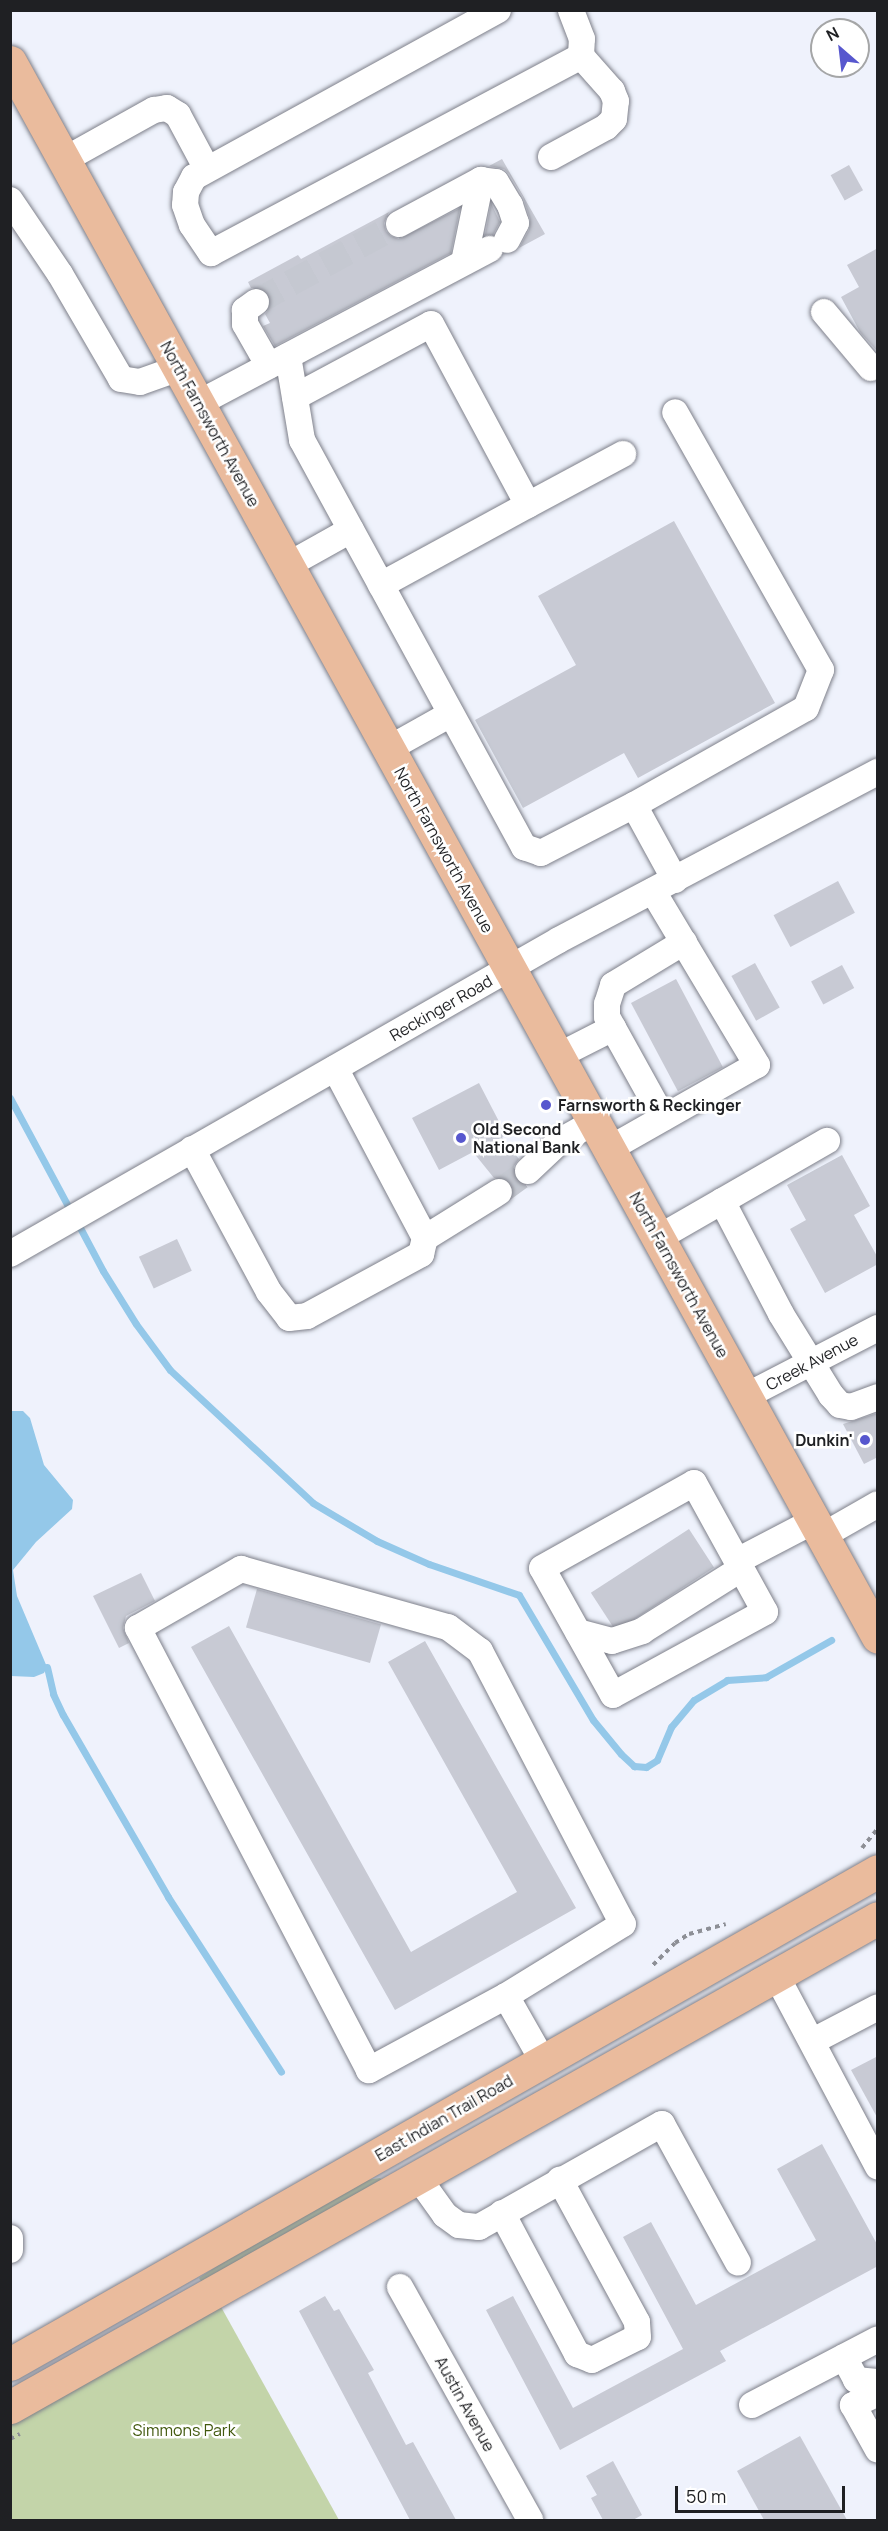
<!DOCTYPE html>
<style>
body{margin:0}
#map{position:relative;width:888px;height:2531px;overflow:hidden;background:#eff2fc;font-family:Manrope,sans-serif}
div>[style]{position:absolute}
.green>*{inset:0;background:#c3d4a9}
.water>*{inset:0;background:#94c8e9}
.stream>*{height:7px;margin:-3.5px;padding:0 3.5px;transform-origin:3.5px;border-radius:3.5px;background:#94c8e9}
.building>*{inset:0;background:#c8cad4;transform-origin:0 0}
.minor-tunnel>*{height:26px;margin-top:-13px;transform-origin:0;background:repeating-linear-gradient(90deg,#c5c8d1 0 26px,transparent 0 39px)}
.path>*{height:4px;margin-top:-2px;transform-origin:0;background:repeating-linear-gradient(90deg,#8d8f96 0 4.5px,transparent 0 9px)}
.roads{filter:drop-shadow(0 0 2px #7e808a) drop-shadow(0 0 2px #7e808a)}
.minor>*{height:26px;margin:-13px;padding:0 13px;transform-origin:13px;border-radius:13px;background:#fff}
.major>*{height:33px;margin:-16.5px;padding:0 16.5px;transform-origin:16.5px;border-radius:16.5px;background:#eabb9d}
.dots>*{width:16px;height:16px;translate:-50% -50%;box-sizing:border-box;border:3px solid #fff;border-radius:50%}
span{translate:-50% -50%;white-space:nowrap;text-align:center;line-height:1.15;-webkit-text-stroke:5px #fff;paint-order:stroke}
.street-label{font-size:16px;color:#1f2023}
.poi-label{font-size:16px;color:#1f2023;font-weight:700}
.left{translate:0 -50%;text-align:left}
.right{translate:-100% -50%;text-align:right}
.park-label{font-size:16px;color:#42590e}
.frame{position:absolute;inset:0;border:12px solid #1f2023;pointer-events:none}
.north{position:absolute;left:810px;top:18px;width:60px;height:60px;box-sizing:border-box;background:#fff;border:2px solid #a5a6a7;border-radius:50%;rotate:332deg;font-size:16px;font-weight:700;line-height:24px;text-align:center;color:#1f2023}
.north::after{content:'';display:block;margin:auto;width:21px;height:27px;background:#5757ce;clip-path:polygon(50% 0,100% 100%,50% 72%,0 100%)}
.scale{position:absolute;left:675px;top:2486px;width:170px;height:27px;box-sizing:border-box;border:3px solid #1f2023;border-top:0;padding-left:8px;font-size:18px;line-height:21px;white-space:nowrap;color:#1f2023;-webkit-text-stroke:4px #fff;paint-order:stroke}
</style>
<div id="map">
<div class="green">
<div style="clip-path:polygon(380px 2178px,382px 2180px,202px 2283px,199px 2278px,249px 2245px,367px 2180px)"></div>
<div style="clip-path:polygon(220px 2305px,339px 2520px,11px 2520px,10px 2422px)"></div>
</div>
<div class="water">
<div style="clip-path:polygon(10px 1411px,23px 1411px,30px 1418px,44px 1465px,73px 1500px,72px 1509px,36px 1542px,13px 1570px,17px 1596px,47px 1667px,44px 1673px,34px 1677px,11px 1676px)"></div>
</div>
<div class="stream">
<div style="left:10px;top:1098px;width:129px;rotate:61.8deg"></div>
<div style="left:77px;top:1222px;width:55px;rotate:62deg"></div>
<div style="left:103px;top:1271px;width:62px;rotate:58.1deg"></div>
<div style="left:136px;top:1324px;width:57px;rotate:53.5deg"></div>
<div style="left:170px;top:1370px;width:195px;rotate:42.9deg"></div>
<div style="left:313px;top:1503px;width:74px;rotate:30.7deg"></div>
<div style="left:377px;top:1541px;width:57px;rotate:23.9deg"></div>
<div style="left:429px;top:1564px;width:95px;rotate:19deg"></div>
<div style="left:519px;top:1595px;width:145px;rotate:59.4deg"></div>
<div style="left:593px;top:1720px;width:44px;rotate:50.5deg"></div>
<div style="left:621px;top:1754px;width:18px;rotate:43deg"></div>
<div style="left:634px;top:1766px;width:12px;rotate:5deg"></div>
<div style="left:646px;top:1767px;width:13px;rotate:-32deg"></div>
<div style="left:657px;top:1760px;width:36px;rotate:-67deg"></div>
<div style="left:671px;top:1727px;width:35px;rotate:-50deg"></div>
<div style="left:694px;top:1700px;width:39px;rotate:-31deg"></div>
<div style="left:727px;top:1680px;width:39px;rotate:-4deg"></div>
<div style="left:766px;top:1677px;width:75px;rotate:-29.6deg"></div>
<div style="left:47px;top:1667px;width:28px;rotate:77deg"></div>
<div style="left:53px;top:1694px;width:23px;rotate:65deg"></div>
<div style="left:63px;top:1715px;width:210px;rotate:60deg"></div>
<div style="left:168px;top:1897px;width:208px;rotate:57.1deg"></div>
</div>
<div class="building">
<div style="clip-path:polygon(502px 159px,545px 234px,519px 248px,529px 230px,530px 219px,523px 197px,509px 174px,504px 169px,489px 166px)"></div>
<div style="left:849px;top:165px;width:29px;height:21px;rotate:61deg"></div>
<div style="clip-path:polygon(491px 203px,500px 222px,493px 235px,485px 235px)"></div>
<div style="clip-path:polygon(460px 208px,451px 253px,275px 346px,263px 326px,270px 323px,265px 314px,270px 308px,268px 294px,262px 288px,251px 288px,248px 282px,298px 255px,301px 259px,389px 212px,384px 223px,386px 231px,391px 236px,399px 239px)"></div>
<div style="clip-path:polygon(878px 248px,878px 352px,860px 332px,841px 297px,859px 287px,847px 265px)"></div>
<div style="clip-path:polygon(674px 521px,775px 703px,638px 778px,624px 753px,523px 808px,475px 720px,576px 665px,538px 596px)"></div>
<div style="left:838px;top:881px;width:36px;height:73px;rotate:62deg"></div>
<div style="left:755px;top:963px;width:51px;height:27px;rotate:61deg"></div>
<div style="left:842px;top:965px;width:26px;height:35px;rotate:62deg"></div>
<div style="left:676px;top:979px;width:100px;height:51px;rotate:62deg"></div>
<div style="clip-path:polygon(479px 1083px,506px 1135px,502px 1137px,519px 1159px,514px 1166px,513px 1174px,521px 1184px,513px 1189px,507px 1179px,494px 1178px,473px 1152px,439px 1170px,412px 1118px)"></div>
<div style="clip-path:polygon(842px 1155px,870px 1206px,854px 1215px,878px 1258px,878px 1264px,825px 1293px,790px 1229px,806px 1220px,787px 1185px)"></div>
<div style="left:177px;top:1239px;width:35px;height:42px;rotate:65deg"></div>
<div style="clip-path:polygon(878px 1413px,878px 1457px,864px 1464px,843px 1424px)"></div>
<div style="left:689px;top:1529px;width:46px;height:117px;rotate:57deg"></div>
<div style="clip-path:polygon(141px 1573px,155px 1601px,126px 1616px,123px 1628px,129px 1643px,119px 1648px,93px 1596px)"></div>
<div style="left:257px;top:1589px;width:129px;height:40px;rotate:16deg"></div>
<div style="clip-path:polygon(229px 1626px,411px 1952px,517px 1892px,388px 1662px,425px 1641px,576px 1908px,395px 2010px,191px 1647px)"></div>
<div style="clip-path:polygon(878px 2056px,878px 2119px,851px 2070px)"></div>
<div style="clip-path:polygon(822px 2144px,878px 2246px,878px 2266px,720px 2351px,726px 2361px,560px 2450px,486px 2310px,513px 2296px,573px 2408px,683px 2349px,623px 2237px,651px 2222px,696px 2305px,816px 2240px,777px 2169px)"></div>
<div style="clip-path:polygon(325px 2296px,334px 2311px,339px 2309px,374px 2370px,368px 2373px,406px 2445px,413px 2442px,456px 2520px,410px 2520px,299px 2311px)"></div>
<div style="clip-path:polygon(800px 2436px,847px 2520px,764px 2520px,737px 2471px)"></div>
<div style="clip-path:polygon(613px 2461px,642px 2515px,633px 2520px,603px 2520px,591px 2498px,597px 2495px,586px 2476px)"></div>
</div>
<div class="minor-tunnel">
<div style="left:256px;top:302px;width:163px;rotate:-28.6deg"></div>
<div style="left:499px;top:1192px;width:36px;rotate:-36deg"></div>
</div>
<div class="path">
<div style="left:862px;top:1848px;width:26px;rotate:-51deg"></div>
<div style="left:653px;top:1965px;width:31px;rotate:-45deg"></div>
<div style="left:675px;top:1943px;width:17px;rotate:-33deg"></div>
<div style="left:689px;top:1934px;width:38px;rotate:-15deg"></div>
<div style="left:10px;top:2439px;width:11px;rotate:-27deg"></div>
</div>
<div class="roads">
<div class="minor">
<div style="left:498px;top:10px;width:347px;rotate:151.2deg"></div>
<div style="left:194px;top:177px;width:17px;rotate:118deg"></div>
<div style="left:186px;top:192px;width:13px;rotate:94deg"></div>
<div style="left:185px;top:205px;width:21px;rotate:71deg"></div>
<div style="left:192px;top:225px;width:34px;rotate:56deg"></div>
<div style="left:211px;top:253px;width:419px;rotate:-28deg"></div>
<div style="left:581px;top:56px;width:17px;rotate:-87deg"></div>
<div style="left:582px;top:39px;width:31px;rotate:-111deg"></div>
<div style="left:551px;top:157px;width:63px;rotate:-28.6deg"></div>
<div style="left:606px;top:127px;width:11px;rotate:-45deg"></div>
<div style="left:614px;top:119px;width:18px;rotate:-84deg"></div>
<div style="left:616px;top:101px;width:11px;rotate:-112deg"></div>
<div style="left:612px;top:91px;width:47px;rotate:-131.5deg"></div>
<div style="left:64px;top:160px;width:103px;rotate:-29.1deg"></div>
<div style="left:154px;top:110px;width:13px;rotate:-9deg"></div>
<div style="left:167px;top:108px;width:13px;rotate:32deg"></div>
<div style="left:178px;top:115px;width:61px;rotate:61.8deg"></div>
<div style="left:10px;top:200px;width:89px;rotate:56deg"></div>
<div style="left:60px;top:274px;width:121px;rotate:59.8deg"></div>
<div style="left:121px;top:379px;width:19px;rotate:9deg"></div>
<div style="left:140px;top:382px;width:41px;rotate:-19.7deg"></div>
<div style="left:399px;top:224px;width:93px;rotate:-28.2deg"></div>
<div style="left:481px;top:180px;width:15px;rotate:8deg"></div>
<div style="left:496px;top:182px;width:27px;rotate:59deg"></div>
<div style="left:510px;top:205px;width:19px;rotate:72deg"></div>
<div style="left:516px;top:223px;width:19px;rotate:118deg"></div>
<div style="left:464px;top:262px;width:84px;rotate:-78.3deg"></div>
<div style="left:256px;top:302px;width:14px;rotate:144deg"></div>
<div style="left:245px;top:310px;width:14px;rotate:90deg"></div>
<div style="left:245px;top:324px;width:48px;rotate:60.3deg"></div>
<div style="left:824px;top:312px;width:73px;rotate:50deg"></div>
<div style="left:288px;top:356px;width:85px;rotate:80.5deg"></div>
<div style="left:302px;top:440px;width:464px;rotate:61.4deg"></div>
<div style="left:524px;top:847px;width:18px;rotate:19deg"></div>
<div style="left:541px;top:853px;width:105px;rotate:-27.3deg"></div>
<div style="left:295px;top:397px;width:154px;rotate:-28.2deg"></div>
<div style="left:431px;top:324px;width:205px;rotate:61.8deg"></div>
<div style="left:528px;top:505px;width:108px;rotate:-28.2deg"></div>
<div style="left:199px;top:403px;width:329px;rotate:-27.9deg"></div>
<div style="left:288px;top:565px;width:72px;rotate:-29.1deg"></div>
<div style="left:381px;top:585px;width:167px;rotate:-28.6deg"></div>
<div style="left:388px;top:749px;width:72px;rotate:-29.1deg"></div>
<div style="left:675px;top:880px;width:85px;rotate:-118.7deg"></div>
<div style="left:634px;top:805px;width:197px;rotate:-29.4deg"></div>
<div style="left:806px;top:708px;width:41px;rotate:-68.5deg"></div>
<div style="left:821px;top:670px;width:296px;rotate:-119.5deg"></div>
<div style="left:558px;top:1056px;width:62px;rotate:-27deg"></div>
<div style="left:663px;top:1118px;width:115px;rotate:-119deg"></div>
<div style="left:607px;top:1017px;width:13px;rotate:-90deg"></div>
<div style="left:607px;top:1004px;width:20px;rotate:-72deg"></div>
<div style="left:613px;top:985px;width:83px;rotate:-31.2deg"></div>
<div style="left:192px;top:1149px;width:162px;rotate:61.7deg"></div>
<div style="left:269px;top:1292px;width:33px;rotate:52deg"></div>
<div style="left:289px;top:1318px;width:18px;rotate:-6deg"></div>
<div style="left:307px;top:1316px;width:130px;rotate:-28.5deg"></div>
<div style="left:421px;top:1254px;width:16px;rotate:-76deg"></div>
<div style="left:425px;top:1238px;width:192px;rotate:-117.9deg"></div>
<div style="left:609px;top:1149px;width:170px;rotate:-29.6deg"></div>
<div style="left:757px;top:1065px;width:203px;rotate:-120.9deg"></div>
<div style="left:528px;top:1171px;width:44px;rotate:-43.2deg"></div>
<div style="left:560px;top:1141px;width:39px;rotate:-29deg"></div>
<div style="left:722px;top:1201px;width:127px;rotate:62.4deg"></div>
<div style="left:781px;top:1314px;width:95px;rotate:58.3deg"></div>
<div style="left:831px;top:1395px;width:13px;rotate:48deg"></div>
<div style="left:840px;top:1405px;width:11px;rotate:10deg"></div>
<div style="left:851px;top:1407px;width:29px;rotate:-20deg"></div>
<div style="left:425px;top:1238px;width:87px;rotate:-31.9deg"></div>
<div style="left:658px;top:1238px;width:195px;rotate:-29.9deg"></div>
<div style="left:10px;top:1254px;width:632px;rotate:-29.77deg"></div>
<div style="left:559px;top:940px;width:361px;rotate:-27.8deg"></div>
<div style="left:746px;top:1396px;width:148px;rotate:-27.3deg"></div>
<div style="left:822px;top:1536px;width:64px;rotate:-29.7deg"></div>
<div style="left:737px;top:1561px;width:58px;rotate:61.2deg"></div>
<div style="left:765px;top:1612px;width:173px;rotate:151.4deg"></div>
<div style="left:613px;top:1695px;width:145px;rotate:-119.2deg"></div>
<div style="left:542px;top:1568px;width:174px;rotate:-29.2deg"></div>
<div style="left:694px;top:1483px;width:89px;rotate:61.1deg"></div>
<div style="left:737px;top:1561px;width:87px;rotate:-27.5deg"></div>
<div style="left:241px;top:1569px;width:215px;rotate:15.7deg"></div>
<div style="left:448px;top:1627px;width:40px;rotate:37deg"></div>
<div style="left:480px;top:1651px;width:308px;rotate:62.4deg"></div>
<div style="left:623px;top:1924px;width:137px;rotate:148.4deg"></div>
<div style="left:506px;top:1996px;width:156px;rotate:151.6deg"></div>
<div style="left:369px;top:2070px;width:499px;rotate:-117.6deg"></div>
<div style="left:138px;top:1628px;width:119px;rotate:-29.8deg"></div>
<div style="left:578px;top:1632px;width:35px;rotate:15deg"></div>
<div style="left:612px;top:1641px;width:32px;rotate:-18deg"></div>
<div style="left:642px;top:1631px;width:117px;rotate:-32.1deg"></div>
<div style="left:776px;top:1975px;width:217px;rotate:62deg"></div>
<div style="left:506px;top:1996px;width:75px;rotate:60.4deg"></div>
<div style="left:813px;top:2041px;width:73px;rotate:-27.6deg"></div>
<div style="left:417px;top:2176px;width:48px;rotate:54.3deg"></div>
<div style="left:445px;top:2215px;width:17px;rotate:36deg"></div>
<div style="left:459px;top:2225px;width:20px;rotate:6deg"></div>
<div style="left:479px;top:2227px;width:210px;rotate:-29.4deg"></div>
<div style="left:662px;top:2124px;width:158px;rotate:61.3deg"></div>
<div style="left:502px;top:2213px;width:160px;rotate:62deg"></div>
<div style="left:577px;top:2354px;width:16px;rotate:22deg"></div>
<div style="left:592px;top:2360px;width:51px;rotate:-26.6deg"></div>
<div style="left:638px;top:2337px;width:15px;rotate:-94deg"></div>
<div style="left:637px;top:2322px;width:162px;rotate:-118.5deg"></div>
<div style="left:10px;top:2238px;width:12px;rotate:90deg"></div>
<div style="left:400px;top:2287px;width:267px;rotate:60.8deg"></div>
<div style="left:844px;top:2357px;width:26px;rotate:62deg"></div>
<div style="left:856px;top:2380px;width:21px;rotate:5deg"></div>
<div style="left:878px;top:2393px;width:28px;rotate:154deg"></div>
<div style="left:853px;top:2405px;width:51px;rotate:60.9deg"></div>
<div style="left:752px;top:2405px;width:142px;rotate:-27.6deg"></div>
</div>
<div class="major">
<div style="left:10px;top:62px;width:1798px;rotate:61.14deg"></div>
<div style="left:10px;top:2364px;width:998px;rotate:-29.6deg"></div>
<div style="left:10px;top:2407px;width:996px;rotate:-29.4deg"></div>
</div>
</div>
<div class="dots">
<div style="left:546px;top:1105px;background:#5757ce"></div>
<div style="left:461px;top:1138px;background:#5757ce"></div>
<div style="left:865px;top:1440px;background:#5757ce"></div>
</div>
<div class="street-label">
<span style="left:210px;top:424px;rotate:61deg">North Farnsworth Avenue</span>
<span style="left:444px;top:850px;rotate:61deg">North Farnsworth Avenue</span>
<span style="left:441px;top:1008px;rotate:-30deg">Reckinger Road</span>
<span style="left:679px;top:1275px;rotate:61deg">North Farnsworth Avenue</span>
<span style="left:812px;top:1362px;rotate:-28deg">Creek Avenue</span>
<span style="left:444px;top:2118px;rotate:-30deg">East Indian Trail Road</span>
<span style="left:465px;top:2404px;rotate:61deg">Austin Avenue</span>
</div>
<div class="poi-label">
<span class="left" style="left:558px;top:1105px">Farnsworth &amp; Reckinger</span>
<span class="left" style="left:473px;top:1138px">Old Second<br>National Bank</span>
<span class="right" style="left:853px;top:1440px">Dunkin'</span>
</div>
<div class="park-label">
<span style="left:184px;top:2430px">Simmons Park</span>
</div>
<div class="frame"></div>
<div class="north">N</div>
<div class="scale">50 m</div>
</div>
